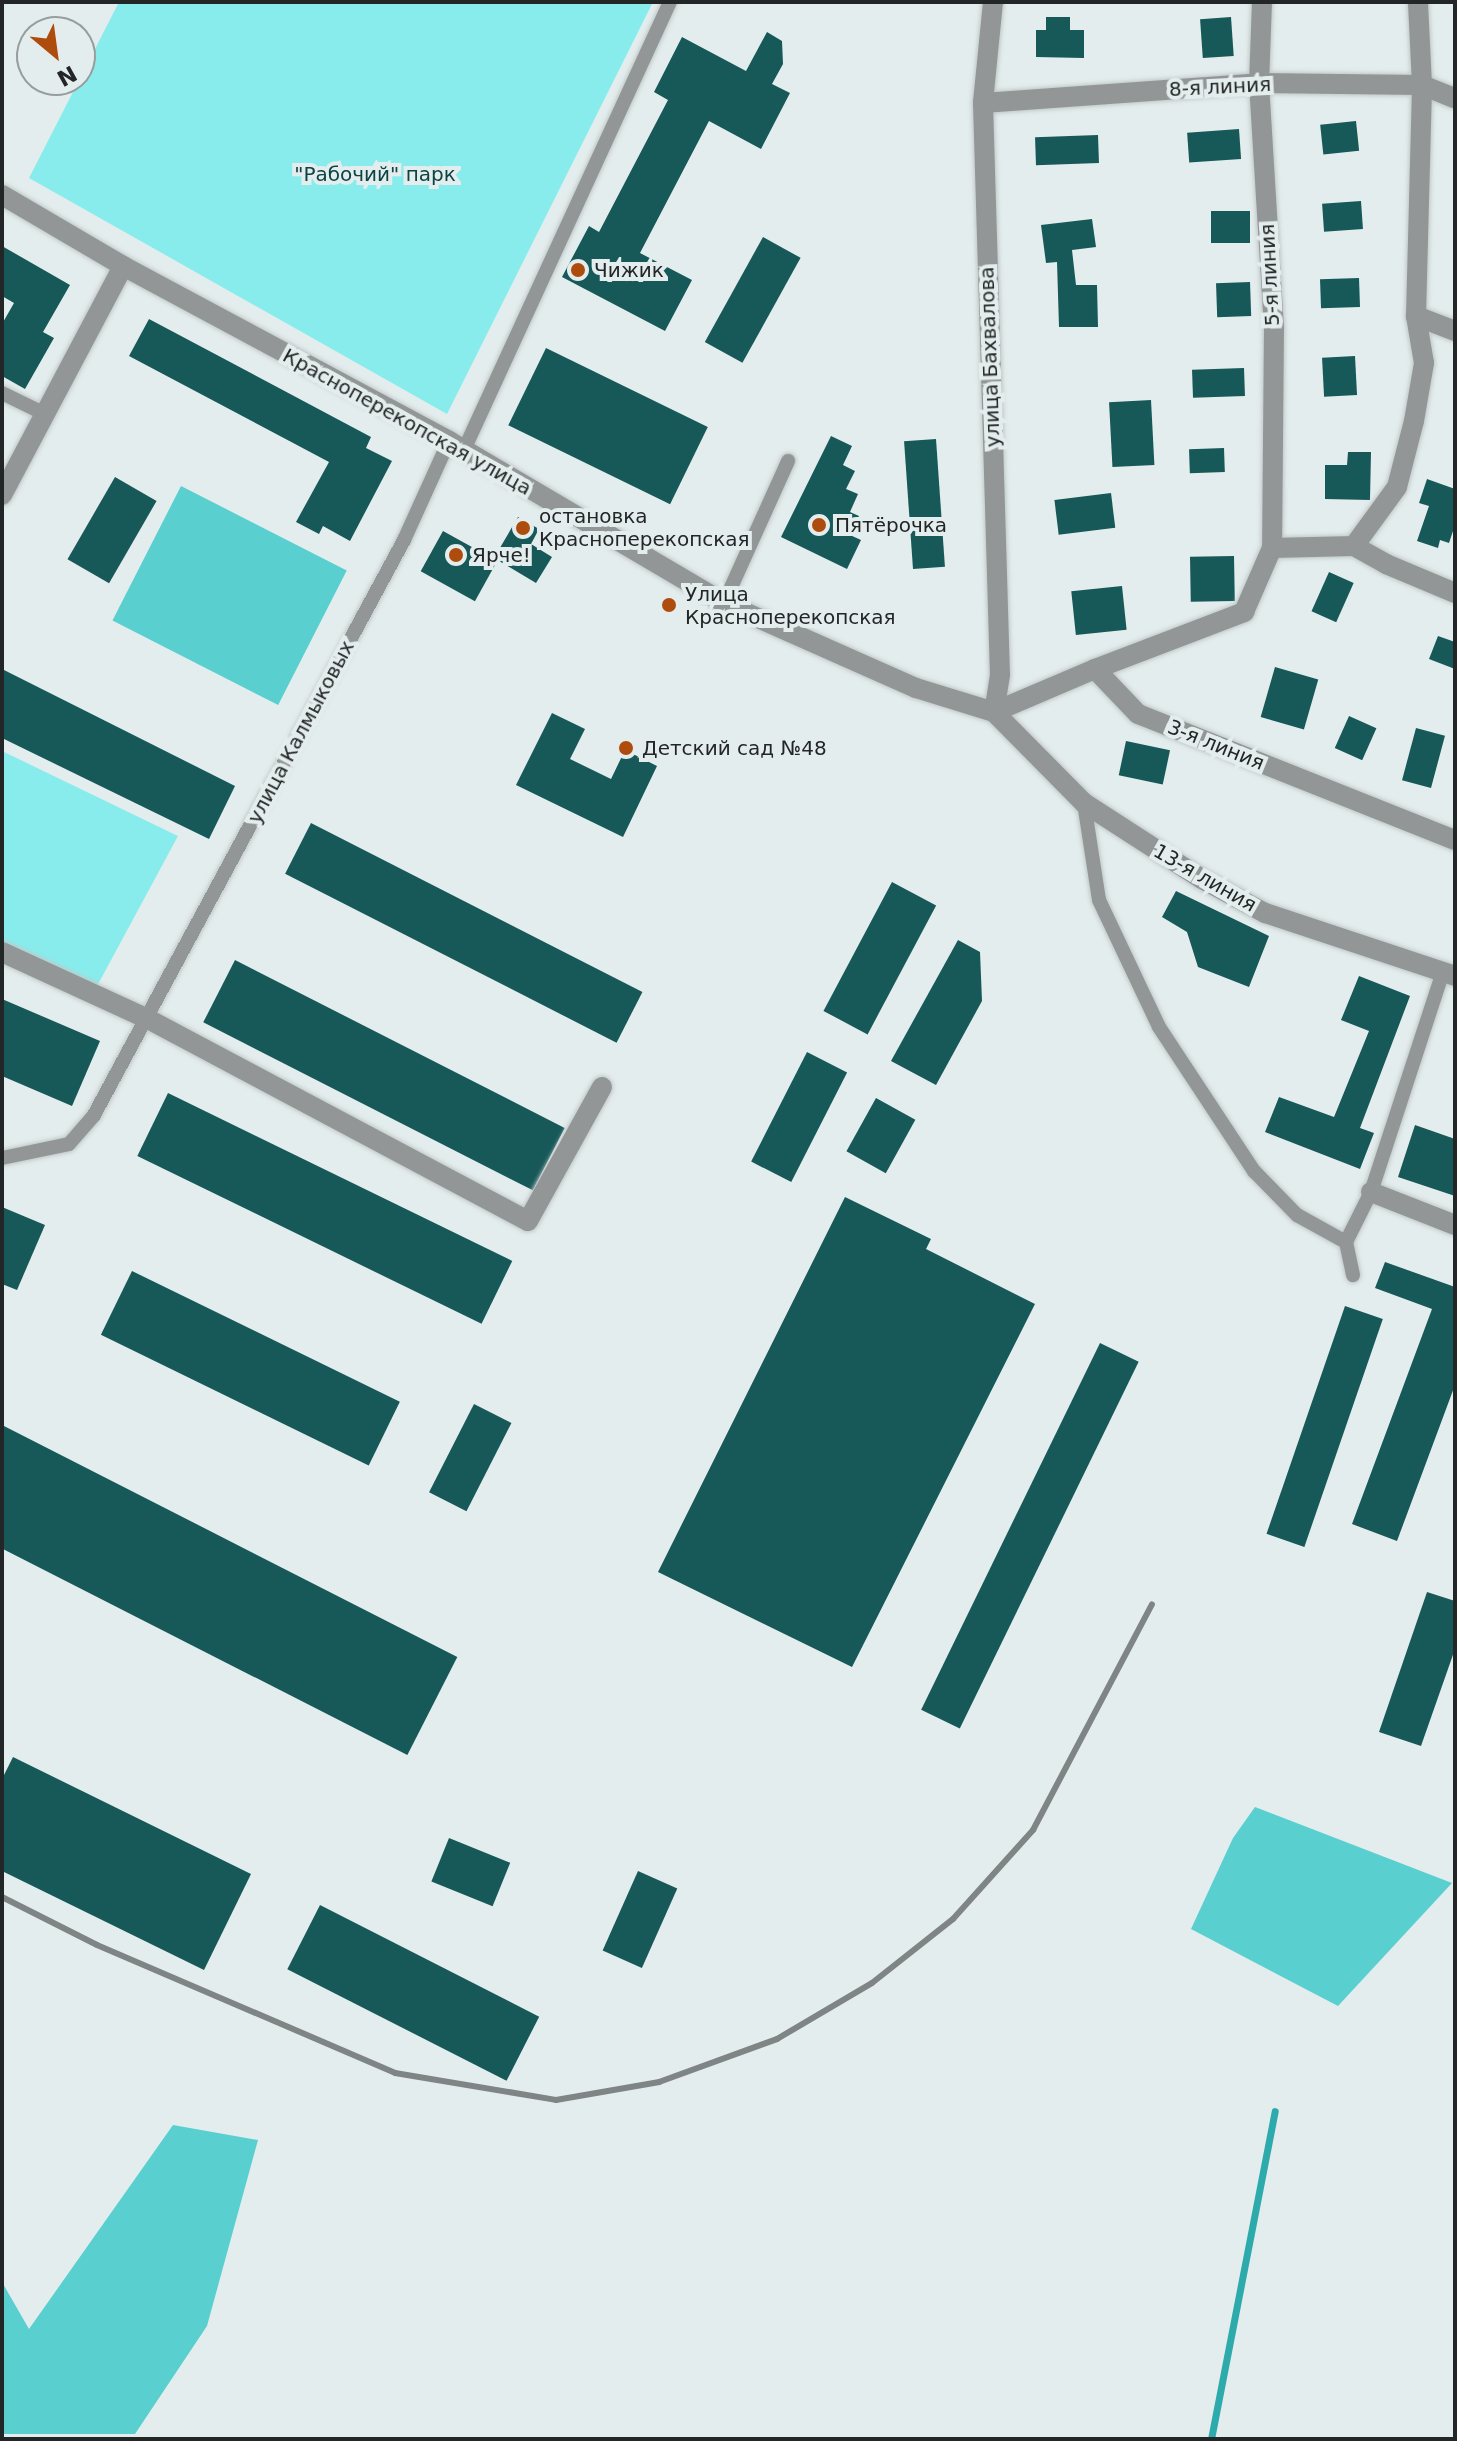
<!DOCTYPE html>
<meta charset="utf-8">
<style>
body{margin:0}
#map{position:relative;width:1457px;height:2441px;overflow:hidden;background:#e4eded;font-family:"DejaVu Sans",sans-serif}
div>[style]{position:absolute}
.green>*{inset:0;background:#88eced}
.forest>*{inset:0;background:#5acfd0;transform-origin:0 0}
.stream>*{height:7px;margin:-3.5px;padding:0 3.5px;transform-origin:3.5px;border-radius:3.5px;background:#2daaac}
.building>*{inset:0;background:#175858;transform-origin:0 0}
.roads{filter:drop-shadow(0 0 2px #c1c9c9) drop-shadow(0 0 2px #c1c9c9)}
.service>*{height:14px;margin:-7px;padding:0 7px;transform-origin:7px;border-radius:7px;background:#939696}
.minor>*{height:20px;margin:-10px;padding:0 10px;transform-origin:10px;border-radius:10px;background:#939696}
.tertiary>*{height:20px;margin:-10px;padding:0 10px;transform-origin:10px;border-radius:10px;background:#939696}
.rail>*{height:6px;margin:-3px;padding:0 3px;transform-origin:3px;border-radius:3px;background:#7f8585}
.dots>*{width:22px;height:22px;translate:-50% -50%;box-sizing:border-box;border:4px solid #e4eded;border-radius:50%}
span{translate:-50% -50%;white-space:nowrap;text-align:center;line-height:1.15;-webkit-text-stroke:8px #e4eded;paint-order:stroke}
.street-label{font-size:20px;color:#232626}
.park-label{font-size:20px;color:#0d4344}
.poi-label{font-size:20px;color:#232626}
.left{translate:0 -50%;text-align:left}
.frame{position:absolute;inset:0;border:4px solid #232626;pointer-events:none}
.north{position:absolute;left:16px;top:16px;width:80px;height:80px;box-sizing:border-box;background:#e4eded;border:2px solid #979d9d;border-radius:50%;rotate:151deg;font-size:22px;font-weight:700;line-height:32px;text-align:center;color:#232626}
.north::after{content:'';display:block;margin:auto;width:28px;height:36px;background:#ae4c0d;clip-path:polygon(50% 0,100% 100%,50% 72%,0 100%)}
</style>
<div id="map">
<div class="green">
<div style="clip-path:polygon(119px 2px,653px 2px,447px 414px,29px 178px)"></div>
<div style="clip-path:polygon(2px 751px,178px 836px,96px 988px,2px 942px)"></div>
</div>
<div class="forest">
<div style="left:181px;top:486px;width:186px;height:151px;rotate:27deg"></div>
<div style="clip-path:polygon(1255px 1807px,1452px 1883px,1338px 2006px,1191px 1929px,1233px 1838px)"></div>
<div style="clip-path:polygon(173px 2125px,258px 2140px,207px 2326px,135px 2434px,2px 2434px,2px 2282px,29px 2329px)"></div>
</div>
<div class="stream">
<div style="left:1211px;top:2439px;width:334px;rotate:-79deg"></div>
</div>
<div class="building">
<div style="clip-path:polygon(1046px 17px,1070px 17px,1070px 30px,1084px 30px,1084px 58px,1036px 57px,1036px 30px,1046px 30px)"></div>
<div style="left:1231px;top:17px;width:39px;height:31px;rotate:86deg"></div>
<div style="clip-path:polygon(767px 32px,782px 41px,783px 64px,772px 84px,790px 93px,761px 149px,709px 121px,640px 253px,692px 280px,665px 331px,562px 277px,589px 226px,599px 232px,668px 100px,654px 92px,682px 37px,746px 71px)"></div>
<div style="left:1356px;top:121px;width:30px;height:36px;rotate:84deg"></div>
<div style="left:1239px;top:129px;width:30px;height:52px;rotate:86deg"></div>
<div style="left:1098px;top:135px;width:28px;height:63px;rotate:88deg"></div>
<div style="left:1361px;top:201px;width:28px;height:39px;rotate:86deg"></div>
<div style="left:1211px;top:211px;width:39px;height:32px"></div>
<div style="clip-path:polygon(1092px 219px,1096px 247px,1072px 250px,1076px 285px,1097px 285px,1098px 327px,1059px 327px,1057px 262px,1046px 263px,1041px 225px)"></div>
<div style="left:763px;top:237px;width:43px;height:120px;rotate:29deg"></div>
<div style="clip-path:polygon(2px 246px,70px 285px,43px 332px,54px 338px,25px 389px,2px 376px,2px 324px,14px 303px,2px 296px)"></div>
<div style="left:1359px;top:278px;width:29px;height:39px;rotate:88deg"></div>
<div style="left:1250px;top:282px;width:34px;height:34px;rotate:88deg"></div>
<div style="clip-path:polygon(149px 319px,371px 437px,366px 448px,392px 461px,350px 541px,323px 526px,319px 534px,296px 522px,329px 462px,129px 356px)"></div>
<div style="left:546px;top:348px;width:180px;height:86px;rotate:26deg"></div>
<div style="left:1355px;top:356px;width:39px;height:33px;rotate:87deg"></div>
<div style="left:1244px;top:368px;width:28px;height:52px;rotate:88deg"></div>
<div style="left:1151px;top:400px;width:65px;height:42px;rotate:87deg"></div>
<div style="clip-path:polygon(831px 436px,852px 446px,843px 465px,855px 471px,846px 489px,858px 494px,850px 512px,859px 516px,850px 535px,861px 540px,847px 569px,781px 537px)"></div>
<div style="left:936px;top:439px;width:128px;height:32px;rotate:86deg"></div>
<div style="left:1224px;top:448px;width:24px;height:35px;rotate:88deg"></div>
<div style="clip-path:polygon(1348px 452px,1371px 452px,1370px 500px,1325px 499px,1325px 465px,1347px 465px)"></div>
<div style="left:115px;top:477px;width:48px;height:95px;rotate:30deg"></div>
<div style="clip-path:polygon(1427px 479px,1455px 489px,1455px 525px,1449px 543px,1440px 540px,1438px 548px,1417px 541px,1429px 506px,1419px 503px)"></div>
<div style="left:1111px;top:493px;width:35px;height:57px;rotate:83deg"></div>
<div style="clip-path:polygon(518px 517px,539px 529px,531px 544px,552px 557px,536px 583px,494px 558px)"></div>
<div style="left:443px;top:531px;width:62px;height:46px;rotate:29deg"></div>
<div style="left:1234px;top:556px;width:45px;height:44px;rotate:89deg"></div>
<div style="left:1329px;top:572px;width:27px;height:43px;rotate:24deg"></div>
<div style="left:1122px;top:586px;width:44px;height:51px;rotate:84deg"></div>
<div style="clip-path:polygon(1438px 636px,1455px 642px,1455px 669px,1429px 659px)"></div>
<div style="left:1275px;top:667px;width:45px;height:52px;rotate:16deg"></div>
<div style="clip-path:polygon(2px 669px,235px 786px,209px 839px,2px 738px)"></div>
<div style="clip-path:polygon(552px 713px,585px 729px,570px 759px,611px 779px,625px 750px,657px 766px,623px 837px,516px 785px)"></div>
<div style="left:1349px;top:716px;width:30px;height:35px;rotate:24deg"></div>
<div style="left:1416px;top:728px;width:30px;height:54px;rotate:15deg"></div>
<div style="left:1126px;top:741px;width:45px;height:35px;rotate:12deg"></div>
<div style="left:311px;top:823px;width:372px;height:57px;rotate:27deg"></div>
<div style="left:892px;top:882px;width:50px;height:146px;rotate:28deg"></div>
<div style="clip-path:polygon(1176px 891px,1269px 936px,1249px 987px,1198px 967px,1187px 932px,1162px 917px)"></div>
<div style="clip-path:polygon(958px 940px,980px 952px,982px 1001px,936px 1085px,891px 1061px)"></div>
<div style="left:235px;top:960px;width:370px;height:70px;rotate:27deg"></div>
<div style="clip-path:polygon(1359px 976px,1410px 996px,1360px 1128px,1374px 1133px,1360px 1169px,1265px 1132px,1279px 1097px,1334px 1117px,1369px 1031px,1341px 1020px)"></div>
<div style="clip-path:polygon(2px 999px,100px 1041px,72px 1106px,2px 1076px)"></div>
<div style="left:807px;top:1052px;width:45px;height:123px;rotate:27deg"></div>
<div style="left:168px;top:1093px;width:383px;height:70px;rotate:26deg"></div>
<div style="left:876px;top:1098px;width:45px;height:61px;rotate:29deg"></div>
<div style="clip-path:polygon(1415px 1125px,1455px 1139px,1455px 1196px,1398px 1177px)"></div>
<div style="clip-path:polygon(845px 1197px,931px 1239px,926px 1249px,1035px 1304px,852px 1667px,658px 1572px)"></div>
<div style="clip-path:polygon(2px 1207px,45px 1225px,17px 1290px,2px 1284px)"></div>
<div style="clip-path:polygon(1385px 1262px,1455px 1287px,1455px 1385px,1397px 1541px,1352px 1524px,1432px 1309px,1375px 1288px)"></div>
<div style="left:132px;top:1271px;width:298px;height:71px;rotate:26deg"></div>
<div style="left:1345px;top:1306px;width:40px;height:241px;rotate:19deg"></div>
<div style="left:1100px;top:1343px;width:43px;height:408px;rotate:26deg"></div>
<div style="left:474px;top:1404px;width:42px;height:99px;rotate:27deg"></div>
<div style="left:2px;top:1425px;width:511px;height:110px;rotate:27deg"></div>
<div style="clip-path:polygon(1427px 1592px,1455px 1601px,1455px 1649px,1421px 1746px,1379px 1732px)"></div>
<div style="clip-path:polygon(13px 1757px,251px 1874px,204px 1970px,2px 1871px,2px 1779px)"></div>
<div style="left:449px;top:1838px;width:66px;height:47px;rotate:22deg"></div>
<div style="left:638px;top:1871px;width:43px;height:87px;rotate:24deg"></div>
<div style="left:320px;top:1905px;width:246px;height:72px;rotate:27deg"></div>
</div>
<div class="roads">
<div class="service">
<div style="left:2px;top:393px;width:48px;rotate:26deg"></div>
<div style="left:463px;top:452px;width:495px;rotate:-65.3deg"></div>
<div style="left:724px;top:603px;width:156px;rotate:-65.7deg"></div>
<div style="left:1084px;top:803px;width:98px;rotate:81.2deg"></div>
<div style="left:1099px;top:900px;width:140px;rotate:64.7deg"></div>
<div style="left:1159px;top:1027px;width:173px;rotate:56.6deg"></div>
<div style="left:1254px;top:1171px;width:62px;rotate:45.7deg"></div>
<div style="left:1297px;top:1215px;width:56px;rotate:28.9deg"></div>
<div style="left:1346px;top:1242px;width:34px;rotate:78deg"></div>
<div style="left:2px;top:1158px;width:68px;rotate:-11.8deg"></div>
<div style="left:69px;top:1144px;width:38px;rotate:-49deg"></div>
<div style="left:94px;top:1115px;width:653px;rotate:-61.67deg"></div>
<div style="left:404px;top:540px;width:109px;rotate:-65.6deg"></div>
<div style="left:1346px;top:1242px;width:56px;rotate:-63.4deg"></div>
<div style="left:1371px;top:1192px;width:231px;rotate:-71.9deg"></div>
</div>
<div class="minor">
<div style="left:1262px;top:2px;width:81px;rotate:92.1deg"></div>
<div style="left:1259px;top:83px;width:244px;rotate:86.5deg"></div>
<div style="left:1274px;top:327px;width:221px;rotate:90.5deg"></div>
<div style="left:983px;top:103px;width:277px;rotate:-4.1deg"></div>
<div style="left:1259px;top:83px;width:163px;rotate:0.7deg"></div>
<div style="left:1422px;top:85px;width:35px;rotate:22deg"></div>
<div style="left:1416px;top:316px;width:42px;rotate:21deg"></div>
<div style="left:1354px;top:546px;width:37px;rotate:29deg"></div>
<div style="left:1386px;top:564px;width:75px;rotate:22.8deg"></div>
<div style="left:1095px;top:669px;width:160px;rotate:-20.9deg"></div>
<div style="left:1244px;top:612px;width:70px;rotate:-66.4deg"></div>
<div style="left:1272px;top:548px;width:82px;rotate:-1.4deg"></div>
<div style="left:1354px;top:546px;width:73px;rotate:-53.9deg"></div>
<div style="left:1397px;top:487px;width:68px;rotate:-75.6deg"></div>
<div style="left:1414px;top:421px;width:59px;rotate:-80.2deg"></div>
<div style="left:1424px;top:363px;width:48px;rotate:-99.7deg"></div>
<div style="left:1416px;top:316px;width:231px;rotate:-88.5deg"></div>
<div style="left:1422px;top:85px;width:83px;rotate:-92.8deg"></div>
<div style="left:994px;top:712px;width:110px;rotate:-23.1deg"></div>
<div style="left:1095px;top:669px;width:62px;rotate:46.3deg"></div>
<div style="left:1138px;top:714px;width:341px;rotate:21.7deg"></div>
<div style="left:2px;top:952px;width:161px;rotate:24.7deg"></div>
<div style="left:148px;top:1019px;width:430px;rotate:28deg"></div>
<div style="left:528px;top:1221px;width:153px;rotate:-61.1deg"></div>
<div style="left:1371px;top:1192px;width:90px;rotate:21.4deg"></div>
</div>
<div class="tertiary">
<div style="left:993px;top:2px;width:101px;rotate:95.7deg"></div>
<div style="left:983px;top:103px;width:572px;rotate:88.3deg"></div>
<div style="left:1000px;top:675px;width:37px;rotate:99deg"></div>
<div style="left:2px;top:195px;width:140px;rotate:30.4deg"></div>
<div style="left:123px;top:266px;width:370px;rotate:28.2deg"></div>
<div style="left:449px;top:441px;width:319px;rotate:30.5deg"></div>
<div style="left:724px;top:603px;width:210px;rotate:23.9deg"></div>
<div style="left:916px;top:688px;width:82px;rotate:17.1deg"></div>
<div style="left:994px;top:712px;width:128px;rotate:45.3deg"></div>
<div style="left:1084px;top:803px;width:140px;rotate:32.8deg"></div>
<div style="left:1202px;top:879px;width:72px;rotate:28.4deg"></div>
<div style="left:1265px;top:913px;width:200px;rotate:18.3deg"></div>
<div style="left:2px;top:495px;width:259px;rotate:-62.1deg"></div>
</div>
</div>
<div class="rail">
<div style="left:2px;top:1897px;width:106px;rotate:26.8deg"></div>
<div style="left:97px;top:1945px;width:324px;rotate:23.2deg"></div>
<div style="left:395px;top:2073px;width:163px;rotate:9.5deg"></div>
<div style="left:556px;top:2100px;width:105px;rotate:-9.9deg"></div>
<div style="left:659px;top:2082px;width:126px;rotate:-20deg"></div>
<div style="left:777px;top:2039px;width:110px;rotate:-30.5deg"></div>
<div style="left:872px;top:1983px;width:103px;rotate:-38.3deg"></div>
<div style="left:953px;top:1919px;width:120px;rotate:-48deg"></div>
<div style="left:1033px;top:1830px;width:255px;rotate:-62.2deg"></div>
</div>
<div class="dots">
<div style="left:578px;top:270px;background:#ae4c0d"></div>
<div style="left:819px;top:525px;background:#ae4c0d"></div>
<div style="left:523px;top:528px;background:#ae4c0d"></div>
<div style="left:456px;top:555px;background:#ae4c0d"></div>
<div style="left:669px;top:605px;background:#ae4c0d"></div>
<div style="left:626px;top:748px;background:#ae4c0d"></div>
</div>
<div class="street-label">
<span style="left:1220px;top:87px;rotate:-3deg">8-я линия</span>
<span style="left:1270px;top:275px;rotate:-93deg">5-я линия</span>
<span style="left:990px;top:357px;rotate:-92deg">улица Бахвалова</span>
<span style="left:407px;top:422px;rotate:29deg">Красноперекопская улица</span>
<span style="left:301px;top:732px;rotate:-62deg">улица Калмыковых</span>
<span style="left:1216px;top:745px;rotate:22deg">3-я линия</span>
<span style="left:1205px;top:878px;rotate:30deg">13-я линия</span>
</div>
<div class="park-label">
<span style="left:375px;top:174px">"Рабочий" парк</span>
</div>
<div class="poi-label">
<span class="left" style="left:594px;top:270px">Чижик</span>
<span class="left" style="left:539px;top:528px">остановка<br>Красноперекопская</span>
<span class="left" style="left:835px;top:525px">Пятёрочка</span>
<span class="left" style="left:472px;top:555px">Ярче!</span>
<span class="left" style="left:685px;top:606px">Улица<br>Красноперекопская</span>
<span class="left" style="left:642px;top:748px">Детский сад №48</span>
</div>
<div class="frame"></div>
<div class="north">N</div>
</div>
